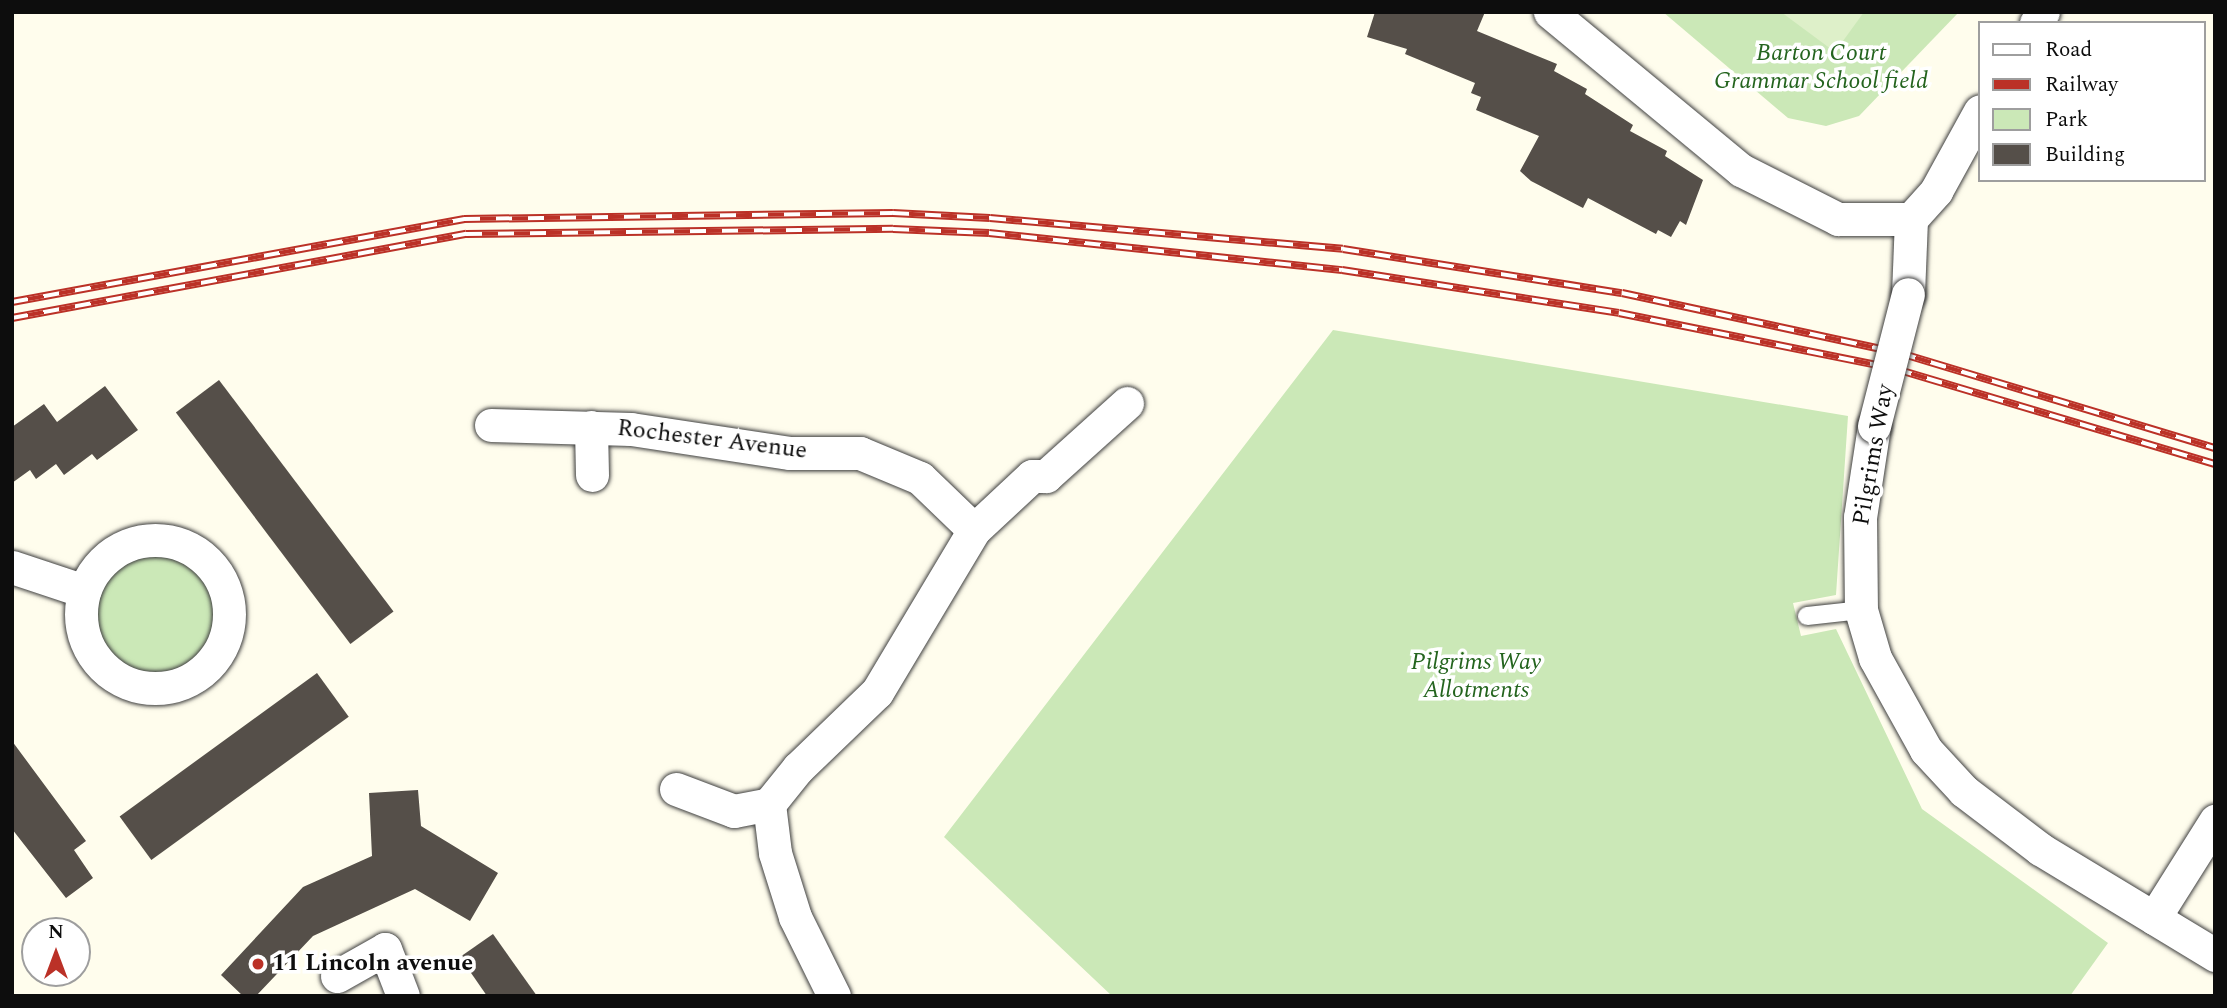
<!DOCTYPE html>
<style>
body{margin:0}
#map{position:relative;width:2227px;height:1008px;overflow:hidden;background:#fffded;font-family:Spectral,serif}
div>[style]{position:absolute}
.green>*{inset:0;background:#cbe8b7}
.round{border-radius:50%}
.pitch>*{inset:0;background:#def0c9}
.building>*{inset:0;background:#554f49;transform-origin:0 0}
.roads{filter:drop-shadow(0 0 2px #404040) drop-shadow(0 0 2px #404040)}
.service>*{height:18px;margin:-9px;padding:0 9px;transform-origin:9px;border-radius:9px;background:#fff}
.minor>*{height:33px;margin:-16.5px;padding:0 16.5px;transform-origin:16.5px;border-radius:16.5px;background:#fff}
.minor>.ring{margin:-16.5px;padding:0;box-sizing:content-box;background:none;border:33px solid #fff;border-radius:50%}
.rail>*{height:8px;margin-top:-4px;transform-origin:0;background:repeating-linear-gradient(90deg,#fff 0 16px,#bb3127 0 32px);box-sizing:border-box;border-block:2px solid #bb3127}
.bridges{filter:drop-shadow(0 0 2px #404040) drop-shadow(0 0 2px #404040)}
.minor-bridge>*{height:33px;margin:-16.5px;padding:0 16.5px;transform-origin:16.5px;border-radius:16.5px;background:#fff}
.dots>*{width:19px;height:19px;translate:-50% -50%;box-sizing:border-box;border:4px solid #fff;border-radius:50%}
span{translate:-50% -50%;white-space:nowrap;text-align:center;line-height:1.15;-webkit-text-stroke:7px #fff;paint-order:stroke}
.park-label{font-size:24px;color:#24641e;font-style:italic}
.street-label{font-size:24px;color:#0d0d0d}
.poi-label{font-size:24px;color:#0d0d0d;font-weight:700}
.left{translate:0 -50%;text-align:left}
.frame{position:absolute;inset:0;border:14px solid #0d0d0d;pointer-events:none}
.legend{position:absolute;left:1978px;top:21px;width:228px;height:161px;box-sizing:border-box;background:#fff;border:2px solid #9e9e9e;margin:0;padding:9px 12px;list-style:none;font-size:21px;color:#0d0d0d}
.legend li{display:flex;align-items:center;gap:14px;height:35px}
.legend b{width:35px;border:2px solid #9e9e9e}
.north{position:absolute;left:21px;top:917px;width:70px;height:70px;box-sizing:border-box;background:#fff;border:2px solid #9e9e9e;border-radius:50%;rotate:0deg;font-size:19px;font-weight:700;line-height:28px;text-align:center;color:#0d0d0d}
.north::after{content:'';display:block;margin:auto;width:24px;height:32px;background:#bb3127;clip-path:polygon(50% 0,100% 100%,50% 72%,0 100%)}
</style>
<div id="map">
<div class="green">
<div style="clip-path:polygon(1663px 12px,1959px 12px,1859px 116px,1826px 126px,1788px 118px)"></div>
<div style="clip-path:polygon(1333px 330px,1848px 416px,1836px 595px,1793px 603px,1801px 636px,1836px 629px,1922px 809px,2108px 943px,2070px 996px,1112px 996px,944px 837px)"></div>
<div class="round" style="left:95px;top:553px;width:120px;height:120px"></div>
</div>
<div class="pitch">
<div style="clip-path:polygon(1781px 12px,1864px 12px,1835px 52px)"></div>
</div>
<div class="building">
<div style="clip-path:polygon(1375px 12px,1485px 12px,1477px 31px,1557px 64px,1554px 71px,1587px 89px,1585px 94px,1633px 125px,1630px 131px,1667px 151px,1665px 156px,1703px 180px,1686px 225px,1680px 221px,1671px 237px,1658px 230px,1656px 234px,1588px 198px,1583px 208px,1531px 181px,1520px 171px,1539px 136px,1476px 110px,1481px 97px,1471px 93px,1475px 83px,1405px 54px,1407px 49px,1367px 37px)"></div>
<div style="left:219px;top:380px;width:290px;height:54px;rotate:53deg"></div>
<div style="clip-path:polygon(105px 386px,138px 430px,97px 460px,92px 454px,64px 475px,56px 464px,36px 479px,30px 470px,12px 483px,12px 427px,44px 404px,57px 422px)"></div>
<div style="left:317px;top:673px;width:54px;height:244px;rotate:54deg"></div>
<div style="clip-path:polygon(12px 741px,86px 841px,74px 850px,93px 878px,66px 898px,12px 829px)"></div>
<div style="clip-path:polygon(418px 790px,421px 826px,498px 873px,470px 921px,415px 889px,313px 936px,256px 996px,243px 996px,221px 975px,303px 887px,372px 856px,369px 793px)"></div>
<div style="clip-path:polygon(493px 934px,537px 996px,487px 996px,460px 957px)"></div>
</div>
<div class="roads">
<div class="service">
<div style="left:1807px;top:616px;width:54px;rotate:-6.3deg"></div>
</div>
<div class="minor">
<div style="left:1550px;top:12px;width:248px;rotate:39.6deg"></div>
<div style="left:1741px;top:170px;width:109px;rotate:26.8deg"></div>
<div style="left:1838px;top:219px;width:73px"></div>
<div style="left:2036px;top:23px;width:13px;rotate:-58deg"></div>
<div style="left:1911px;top:219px;width:38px;rotate:-48deg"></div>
<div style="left:1936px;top:191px;width:91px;rotate:-61.2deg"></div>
<div style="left:1908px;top:294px;width:75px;rotate:-87.7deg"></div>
<div style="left:491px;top:425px;width:140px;rotate:1.6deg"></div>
<div style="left:631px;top:429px;width:161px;rotate:8.6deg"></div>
<div style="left:790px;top:453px;width:70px"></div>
<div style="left:860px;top:453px;width:65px;rotate:22.6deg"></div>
<div style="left:920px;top:478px;width:75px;rotate:43.9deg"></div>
<div style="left:974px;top:530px;width:189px;rotate:120.9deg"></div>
<div style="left:877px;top:692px;width:110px;rotate:136.1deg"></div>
<div style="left:798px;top:768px;width:46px;rotate:128.9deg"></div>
<div style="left:769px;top:804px;width:49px;rotate:83deg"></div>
<div style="left:775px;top:853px;width:67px;rotate:72.6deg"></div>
<div style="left:795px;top:917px;width:88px;rotate:63.7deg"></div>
<div style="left:1874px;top:426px;width:92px;rotate:98.7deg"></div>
<div style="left:1860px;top:517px;width:93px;rotate:89.4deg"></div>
<div style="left:1861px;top:610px;width:50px;rotate:73.7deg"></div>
<div style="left:1875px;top:658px;width:105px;rotate:61deg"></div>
<div style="left:1926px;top:750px;width:56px;rotate:47.2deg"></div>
<div style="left:1964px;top:791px;width:96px;rotate:37.3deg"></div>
<div style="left:2040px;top:849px;width:205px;rotate:31.2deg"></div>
<div style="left:591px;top:427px;width:48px;rotate:88.8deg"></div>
<div style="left:974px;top:530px;width:79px;rotate:-43deg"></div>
<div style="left:1032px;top:476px;width:14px"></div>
<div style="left:1046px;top:476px;width:109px;rotate:-42deg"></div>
<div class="ring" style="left:81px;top:540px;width:115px;height:115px"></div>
<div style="left:12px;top:567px;width:76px;rotate:18.4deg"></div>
<div style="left:676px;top:789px;width:62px;rotate:20.8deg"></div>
<div style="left:734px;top:811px;width:36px;rotate:-11deg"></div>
<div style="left:2154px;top:918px;width:115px;rotate:-57.8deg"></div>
<div style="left:337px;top:976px;width:55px;rotate:-29.4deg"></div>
<div style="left:385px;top:949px;width:50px;rotate:69deg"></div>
</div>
</div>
<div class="rail">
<div style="left:12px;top:302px;width:460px;rotate:-10.4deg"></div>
<div style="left:464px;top:219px;width:429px;rotate:-0.8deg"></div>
<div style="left:893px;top:213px;width:97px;rotate:3deg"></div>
<div style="left:990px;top:218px;width:354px;rotate:5deg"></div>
<div style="left:1343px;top:249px;width:282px;rotate:9deg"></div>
<div style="left:1622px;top:293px;width:284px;rotate:12.2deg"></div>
<div style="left:1900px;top:353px;width:329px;rotate:16.8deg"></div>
<div style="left:12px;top:318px;width:462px;rotate:-10.5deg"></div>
<div style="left:466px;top:234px;width:427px;rotate:-0.7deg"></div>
<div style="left:893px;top:229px;width:96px;rotate:2.4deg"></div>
<div style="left:989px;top:233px;width:355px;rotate:6deg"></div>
<div style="left:1342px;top:270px;width:280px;rotate:8.8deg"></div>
<div style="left:1619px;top:313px;width:283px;rotate:11.4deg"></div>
<div style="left:1896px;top:369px;width:333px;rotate:16.6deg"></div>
</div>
<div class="bridges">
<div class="minor-bridge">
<div style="left:1874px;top:426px;width:136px;rotate:-75.6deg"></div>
</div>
</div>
<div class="dots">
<div style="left:258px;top:964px;background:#bb3127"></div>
</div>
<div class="park-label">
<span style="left:1821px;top:68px">Barton Court<br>Grammar School field</span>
<span style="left:1476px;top:677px">Pilgrims Way<br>Allotments</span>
</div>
<div class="street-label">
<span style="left:712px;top:440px;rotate:7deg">Rochester Avenue</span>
<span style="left:1874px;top:455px;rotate:-80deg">Pilgrims Way</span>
</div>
<div class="poi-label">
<span class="left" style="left:272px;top:964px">11 Lincoln avenue</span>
</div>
<div class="frame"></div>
<ul class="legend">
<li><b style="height:9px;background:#fff"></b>Road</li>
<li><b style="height:9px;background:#bb3127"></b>Railway</li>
<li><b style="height:19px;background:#cbe8b7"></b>Park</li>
<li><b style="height:19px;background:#554f49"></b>Building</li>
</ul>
<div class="north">N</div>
</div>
